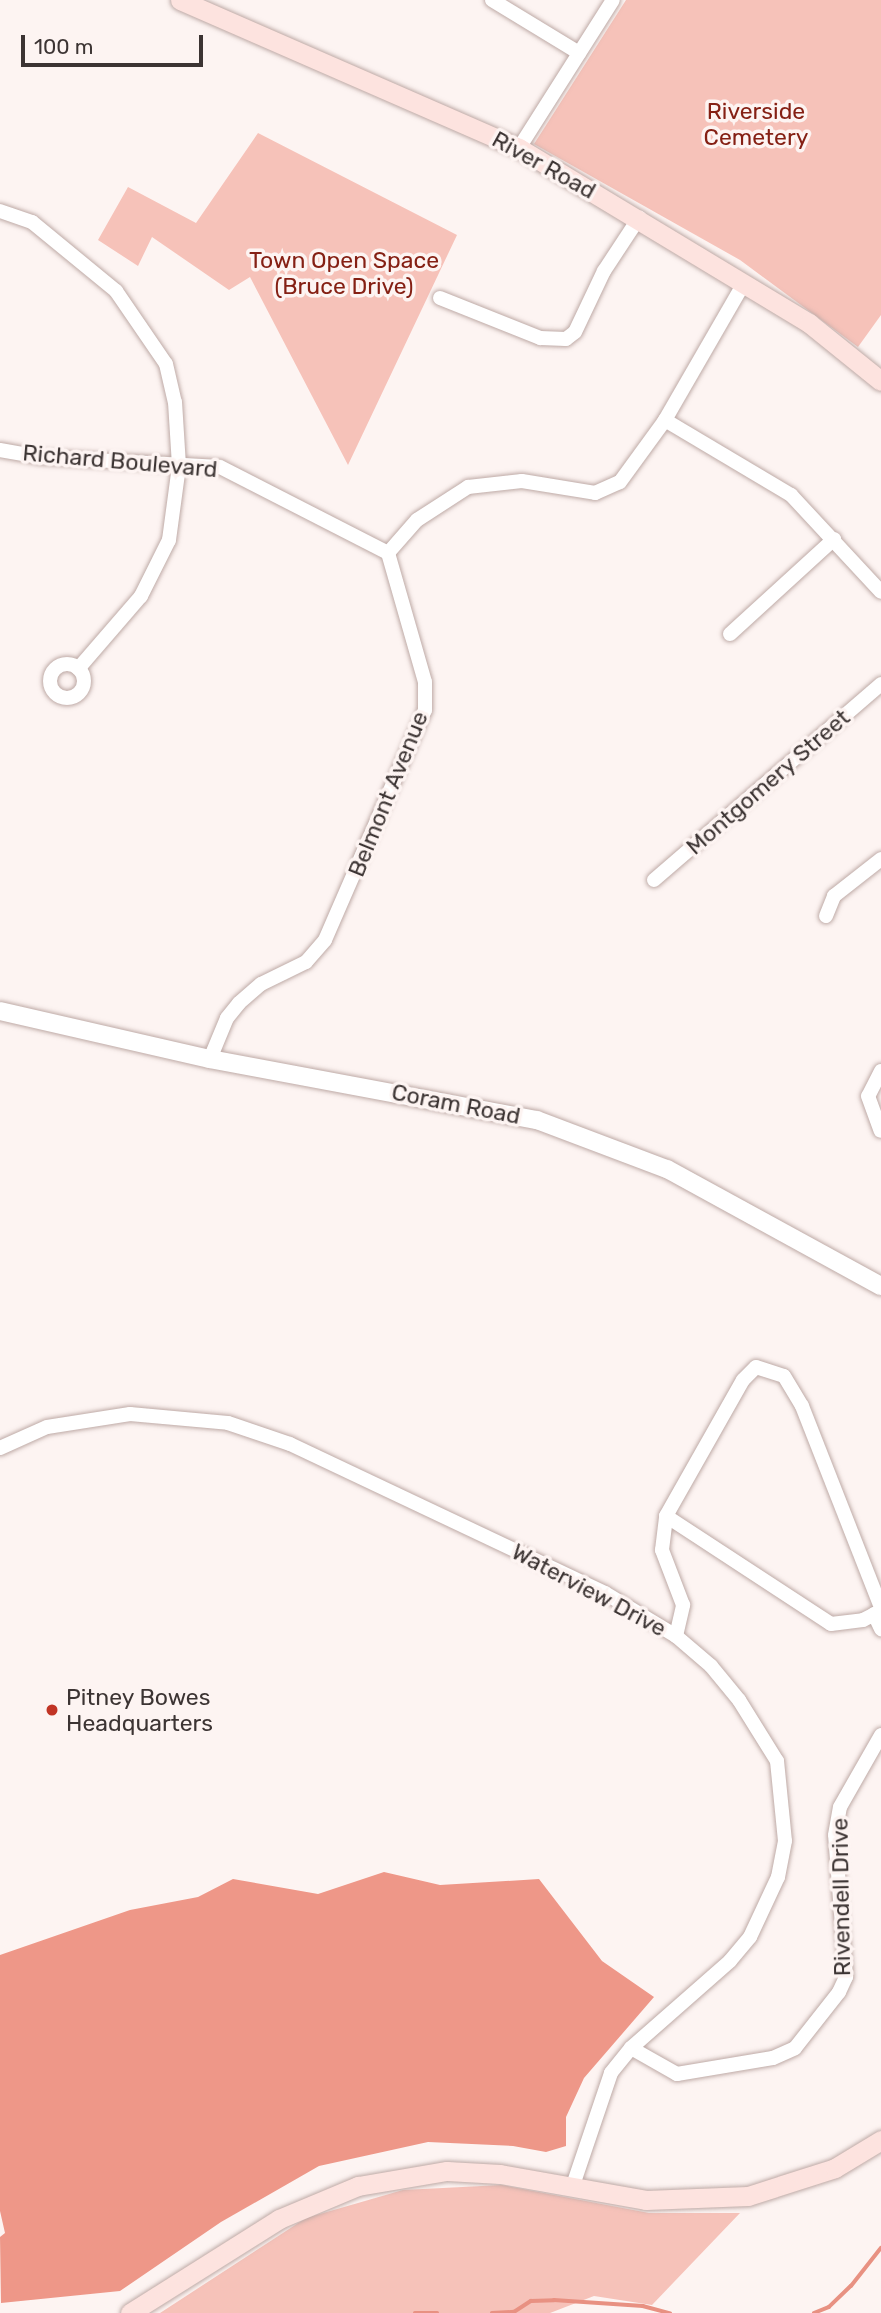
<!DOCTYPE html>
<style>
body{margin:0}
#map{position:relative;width:881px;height:2313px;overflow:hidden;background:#fdf4f2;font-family:Rubik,sans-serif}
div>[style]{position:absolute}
.green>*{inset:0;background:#f6c2b9}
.forest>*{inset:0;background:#ee9788}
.stream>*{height:3.5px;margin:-1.75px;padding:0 1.75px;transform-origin:1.75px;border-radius:1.75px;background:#e89182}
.roads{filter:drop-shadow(0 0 2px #beaaa6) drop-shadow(0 0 2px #beaaa6)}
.minor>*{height:14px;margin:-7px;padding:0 7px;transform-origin:7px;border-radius:7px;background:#fff}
.minor>.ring{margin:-7px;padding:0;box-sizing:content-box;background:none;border:14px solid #fff;border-radius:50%}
.tertiary>*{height:18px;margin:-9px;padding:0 9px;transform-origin:9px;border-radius:9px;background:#fff}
.secondary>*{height:19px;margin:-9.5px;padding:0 9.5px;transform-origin:9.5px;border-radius:9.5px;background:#fde3df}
.dots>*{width:19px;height:19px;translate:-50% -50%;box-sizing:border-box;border:4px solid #fdf4f2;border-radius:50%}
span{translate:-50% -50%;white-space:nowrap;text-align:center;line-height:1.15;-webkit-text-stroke:7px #fdf4f2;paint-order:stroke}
.park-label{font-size:23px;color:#852014}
.street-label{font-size:23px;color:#3c3433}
.poi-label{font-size:23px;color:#3c3433}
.left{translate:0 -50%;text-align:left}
.scale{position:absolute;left:21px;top:35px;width:182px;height:32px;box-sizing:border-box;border:4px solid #3c3433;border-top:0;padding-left:9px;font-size:21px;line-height:24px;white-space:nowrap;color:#3c3433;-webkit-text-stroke:5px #fdf4f2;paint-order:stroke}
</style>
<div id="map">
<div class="green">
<div style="clip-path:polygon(626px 0,881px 0,881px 315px,858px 347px,740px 260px,534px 144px)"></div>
<div style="clip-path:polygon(258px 133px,457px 235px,348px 465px,250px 277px,229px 290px,152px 237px,138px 266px,98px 240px,128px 187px,196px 223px)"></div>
<div style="clip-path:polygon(502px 2185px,649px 2213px,740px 2213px,652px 2305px,594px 2296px,550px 2313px,160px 2313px,306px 2218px,403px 2190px)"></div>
</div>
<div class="forest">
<div style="clip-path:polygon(384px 1872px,440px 1885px,539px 1879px,602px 1961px,654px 1997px,584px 2078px,566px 2117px,566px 2146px,546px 2152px,513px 2146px,428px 2142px,319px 2166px,221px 2222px,120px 2291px,1px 2303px,0 2237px,5px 2233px,0 2211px,0 1955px,130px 1910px,198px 1897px,233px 1879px,318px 1894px)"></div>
</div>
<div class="stream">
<div style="left:415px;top:2313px;width:22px"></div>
<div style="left:492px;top:2313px;width:22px;rotate:-3deg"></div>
<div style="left:514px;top:2312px;width:20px;rotate:-33deg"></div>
<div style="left:531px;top:2301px;width:23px;rotate:-2deg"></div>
<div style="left:554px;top:2300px;width:89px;rotate:3.9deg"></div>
<div style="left:643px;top:2306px;width:28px;rotate:15deg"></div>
<div style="left:814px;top:2313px;width:16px;rotate:-22deg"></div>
<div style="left:829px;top:2307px;width:30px;rotate:-44deg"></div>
<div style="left:851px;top:2286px;width:48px;rotate:-51.7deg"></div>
</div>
<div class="roads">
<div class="minor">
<div style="left:492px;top:0;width:102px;rotate:31.3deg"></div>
<div style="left:519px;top:148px;width:175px;rotate:-57.6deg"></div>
<div style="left:0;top:211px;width:34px;rotate:19deg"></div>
<div style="left:32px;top:222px;width:109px;rotate:39.4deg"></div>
<div style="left:116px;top:291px;width:88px;rotate:55.6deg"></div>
<div style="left:166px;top:364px;width:39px;rotate:77deg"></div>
<div style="left:175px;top:402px;width:64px;rotate:86.4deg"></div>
<div style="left:179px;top:466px;width:75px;rotate:97.7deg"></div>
<div style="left:169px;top:540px;width:63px;rotate:116.6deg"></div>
<div style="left:141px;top:596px;width:96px;rotate:130.8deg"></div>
<div style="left:440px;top:298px;width:108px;rotate:21.8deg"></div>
<div style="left:540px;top:338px;width:26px;rotate:2deg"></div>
<div style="left:566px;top:339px;width:11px;rotate:-38deg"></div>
<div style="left:575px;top:332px;width:68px;rotate:-64.6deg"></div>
<div style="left:604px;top:271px;width:64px;rotate:-56.6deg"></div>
<div style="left:665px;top:420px;width:147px;rotate:30.8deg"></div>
<div style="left:791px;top:495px;width:132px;rotate:47.1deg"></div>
<div style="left:0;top:450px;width:41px;rotate:9.9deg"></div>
<div style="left:40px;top:457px;width:180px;rotate:3.2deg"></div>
<div style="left:220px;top:467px;width:189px;rotate:27.1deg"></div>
<div style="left:730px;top:634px;width:141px;rotate:-42.4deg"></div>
<div class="ring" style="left:50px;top:664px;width:20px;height:20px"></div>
<div style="left:654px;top:880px;width:300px;rotate:-40.8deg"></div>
<div style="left:826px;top:916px;width:22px;rotate:-68deg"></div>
<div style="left:834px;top:896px;width:60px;rotate:-38.2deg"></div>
<div style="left:210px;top:1059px;width:44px;rotate:-67.5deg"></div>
<div style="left:227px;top:1018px;width:19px;rotate:-51deg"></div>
<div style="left:239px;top:1003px;width:29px;rotate:-41deg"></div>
<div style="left:261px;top:984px;width:50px;rotate:-26.1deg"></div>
<div style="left:306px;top:962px;width:29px;rotate:-49deg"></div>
<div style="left:325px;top:940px;width:251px;rotate:-66.5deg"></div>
<div style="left:425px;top:710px;width:28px;rotate:-90deg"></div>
<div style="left:425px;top:682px;width:134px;rotate:-106deg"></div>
<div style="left:388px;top:553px;width:44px;rotate:-48.7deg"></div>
<div style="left:417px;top:520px;width:61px;rotate:-32.9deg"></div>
<div style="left:468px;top:487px;width:54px;rotate:-6.3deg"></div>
<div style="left:522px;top:481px;width:74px;rotate:9.3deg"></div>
<div style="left:595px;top:493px;width:27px;rotate:-24deg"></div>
<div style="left:620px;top:482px;width:77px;rotate:-54deg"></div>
<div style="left:665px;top:420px;width:158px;rotate:-60deg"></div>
<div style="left:881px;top:1071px;width:28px;rotate:117deg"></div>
<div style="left:868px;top:1096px;width:37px;rotate:70deg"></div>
<div style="left:0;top:1448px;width:51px;rotate:-24.1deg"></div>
<div style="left:47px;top:1427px;width:84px;rotate:-8.9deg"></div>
<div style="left:130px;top:1414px;width:98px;rotate:5.2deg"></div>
<div style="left:228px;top:1423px;width:65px;rotate:18.7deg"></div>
<div style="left:290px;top:1444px;width:348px;rotate:25.3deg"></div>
<div style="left:605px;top:1593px;width:83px;rotate:31.2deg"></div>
<div style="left:676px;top:1636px;width:46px;rotate:40.6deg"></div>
<div style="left:711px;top:1666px;width:44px;rotate:50.5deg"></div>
<div style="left:739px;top:1700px;width:72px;rotate:58.1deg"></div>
<div style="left:777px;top:1761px;width:80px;rotate:84.3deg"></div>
<div style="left:785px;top:1841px;width:37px;rotate:101deg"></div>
<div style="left:778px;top:1877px;width:66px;rotate:115deg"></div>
<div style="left:750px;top:1937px;width:31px;rotate:130deg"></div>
<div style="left:730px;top:1961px;width:132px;rotate:138.7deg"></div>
<div style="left:631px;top:2048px;width:32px;rotate:129deg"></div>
<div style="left:611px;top:2073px;width:118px;rotate:108.7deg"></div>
<div style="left:666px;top:1516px;width:197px;rotate:33.2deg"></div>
<div style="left:831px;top:1624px;width:32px;rotate:-7deg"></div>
<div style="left:863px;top:1620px;width:20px;rotate:-27deg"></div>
<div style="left:874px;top:1614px;width:17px;rotate:65deg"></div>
<div style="left:676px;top:1636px;width:32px;rotate:-77deg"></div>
<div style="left:683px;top:1605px;width:59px;rotate:-110.9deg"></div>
<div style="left:662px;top:1550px;width:34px;rotate:-83deg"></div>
<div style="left:666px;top:1516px;width:156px;rotate:-60.5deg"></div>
<div style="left:743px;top:1380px;width:18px;rotate:-45deg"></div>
<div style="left:756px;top:1367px;width:29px;rotate:18deg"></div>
<div style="left:784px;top:1376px;width:35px;rotate:59deg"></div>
<div style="left:802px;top:1406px;width:217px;rotate:68.6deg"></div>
<div style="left:631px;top:2048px;width:53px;rotate:29.5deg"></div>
<div style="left:677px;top:2074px;width:97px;rotate:-9.5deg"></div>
<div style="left:773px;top:2058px;width:24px;rotate:-24deg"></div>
<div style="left:795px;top:2048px;width:71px;rotate:-51.8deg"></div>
<div style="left:839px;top:1992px;width:17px;rotate:-65deg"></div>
<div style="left:846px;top:1977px;width:142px;rotate:-94.4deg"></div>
<div style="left:835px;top:1835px;width:28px;rotate:-80deg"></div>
<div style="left:840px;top:1807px;width:83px;rotate:-60.3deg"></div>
</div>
<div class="tertiary">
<div style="left:0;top:1011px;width:215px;rotate:12.9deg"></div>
<div style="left:210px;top:1059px;width:333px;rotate:10.6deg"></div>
<div style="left:537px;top:1120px;width:139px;rotate:20.7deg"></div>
<div style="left:667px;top:1169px;width:244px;rotate:28.7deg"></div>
</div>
<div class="secondary">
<div style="left:180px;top:0;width:370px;rotate:23.6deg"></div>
<div style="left:519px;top:148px;width:339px;rotate:31.1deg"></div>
<div style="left:809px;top:323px;width:92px;rotate:38.9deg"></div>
<div style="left:130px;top:2313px;width:176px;rotate:-32.2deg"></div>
<div style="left:279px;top:2219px;width:86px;rotate:-22.7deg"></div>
<div style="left:358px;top:2186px;width:90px;rotate:-9.6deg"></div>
<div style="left:447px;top:2171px;width:53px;rotate:3.2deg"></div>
<div style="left:500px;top:2174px;width:148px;rotate:10.1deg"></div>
<div style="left:646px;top:2200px;width:102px;rotate:-2.2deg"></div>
<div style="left:748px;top:2196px;width:91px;rotate:-17.8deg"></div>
<div style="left:835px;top:2168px;width:54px;rotate:-31.3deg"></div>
</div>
</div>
<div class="dots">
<div style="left:52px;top:1710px;background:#c13425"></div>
</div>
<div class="park-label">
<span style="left:756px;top:124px">Riverside<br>Cemetery</span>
<span style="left:344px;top:273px">Town Open Space<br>(Bruce Drive)</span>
</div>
<div class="street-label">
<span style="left:544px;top:165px;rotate:29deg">River Road</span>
<span style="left:120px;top:461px;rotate:5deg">Richard Boulevard</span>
<span style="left:768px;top:782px;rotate:-41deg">Montgomery Street</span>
<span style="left:388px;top:794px;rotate:-68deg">Belmont Avenue</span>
<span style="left:456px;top:1104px;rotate:11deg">Coram Road</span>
<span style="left:589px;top:1590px;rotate:28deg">Waterview Drive</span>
<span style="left:841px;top:1897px;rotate:-91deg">Rivendell Drive</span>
</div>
<div class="poi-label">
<span class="left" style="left:66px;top:1710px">Pitney Bowes<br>Headquarters</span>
</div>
<div class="scale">100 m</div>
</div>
